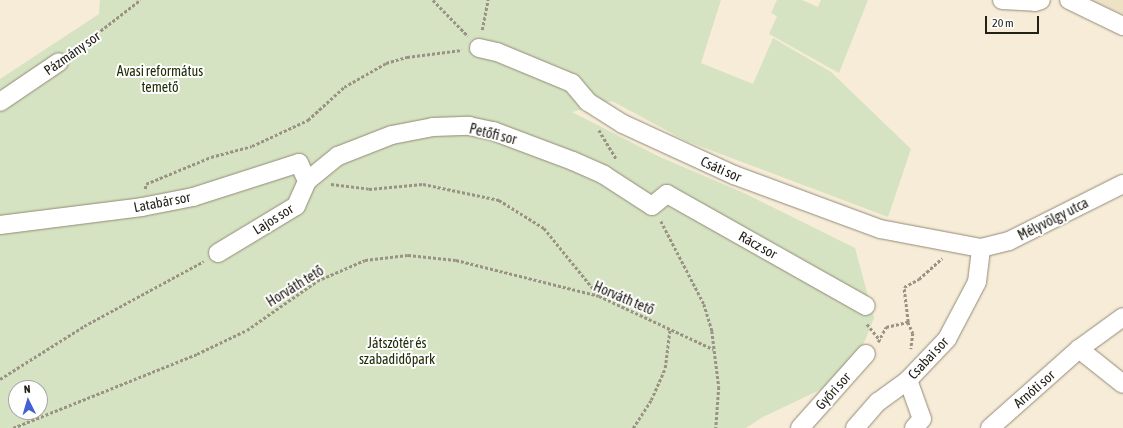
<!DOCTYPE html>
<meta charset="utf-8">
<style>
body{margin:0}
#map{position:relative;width:1123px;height:428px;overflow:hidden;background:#f6ecd7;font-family:"Asap Condensed",sans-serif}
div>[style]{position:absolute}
.built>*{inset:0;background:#eee2c5}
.green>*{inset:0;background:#d6e3c2}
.path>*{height:2.5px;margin-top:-1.25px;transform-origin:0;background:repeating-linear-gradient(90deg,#9a9384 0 3px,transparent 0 5px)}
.roads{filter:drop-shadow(0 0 1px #928a77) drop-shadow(0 0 1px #928a77)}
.minor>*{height:18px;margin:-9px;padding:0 9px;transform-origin:9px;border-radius:9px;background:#fff}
span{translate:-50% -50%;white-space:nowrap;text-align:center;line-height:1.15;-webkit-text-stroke:4px #fff;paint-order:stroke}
.street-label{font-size:14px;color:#242119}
.park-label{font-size:14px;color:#222e0a}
.north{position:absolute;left:8px;top:380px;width:40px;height:40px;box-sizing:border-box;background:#fff;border:1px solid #a7a6a3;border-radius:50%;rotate:355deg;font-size:11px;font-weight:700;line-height:16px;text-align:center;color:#242119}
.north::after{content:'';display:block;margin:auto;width:14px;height:18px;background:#4460d4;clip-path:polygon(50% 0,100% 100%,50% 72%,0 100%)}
.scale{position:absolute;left:985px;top:16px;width:54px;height:18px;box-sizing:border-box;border:2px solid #242119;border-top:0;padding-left:5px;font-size:12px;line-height:14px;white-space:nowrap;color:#242119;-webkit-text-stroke:3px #fff;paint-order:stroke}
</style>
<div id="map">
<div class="built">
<div style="clip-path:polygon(1090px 0,1123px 0,1123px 14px)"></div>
</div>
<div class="green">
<div style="clip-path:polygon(evenodd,100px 0,721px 0,701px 63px,753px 84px,773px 38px,831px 72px,911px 149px,888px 217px,686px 141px,612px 101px,572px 112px,660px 157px,744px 193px,855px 248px,874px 318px,851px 375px,763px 417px,746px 428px,0 428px,0 79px,99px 14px,100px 0,16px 388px,40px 388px,40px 412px,16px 412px,16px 388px)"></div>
<div style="clip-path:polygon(777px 0,802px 0,818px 7px,821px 0,868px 0,839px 73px,769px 34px,777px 16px,771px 13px)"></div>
</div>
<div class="path">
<div style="left:433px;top:0;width:50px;rotate:45.8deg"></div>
<div style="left:482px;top:30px;width:31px;rotate:-79deg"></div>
<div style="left:73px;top:52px;width:85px;rotate:-37.8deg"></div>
<div style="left:599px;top:130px;width:35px;rotate:59deg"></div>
<div style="left:331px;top:184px;width:38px;rotate:7deg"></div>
<div style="left:369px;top:189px;width:54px;rotate:-5.3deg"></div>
<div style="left:423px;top:184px;width:78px;rotate:11.9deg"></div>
<div style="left:499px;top:200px;width:53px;rotate:31.9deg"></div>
<div style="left:544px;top:228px;width:87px;rotate:51deg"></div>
<div style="left:145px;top:189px;width:5px;rotate:-79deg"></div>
<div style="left:146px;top:184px;width:70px;rotate:-22.6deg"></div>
<div style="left:211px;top:157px;width:42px;rotate:-15deg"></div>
<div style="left:252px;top:146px;width:62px;rotate:-24.9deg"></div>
<div style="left:308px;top:120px;width:49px;rotate:-42.5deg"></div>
<div style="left:344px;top:87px;width:48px;rotate:-29.7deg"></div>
<div style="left:386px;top:63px;width:22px;rotate:-16deg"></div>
<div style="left:407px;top:57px;width:55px;rotate:-7.3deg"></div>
<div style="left:661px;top:221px;width:93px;rotate:62.6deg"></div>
<div style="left:704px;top:304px;width:28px;rotate:73deg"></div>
<div style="left:712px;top:331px;width:56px;rotate:82.9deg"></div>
<div style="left:719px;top:387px;width:41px;rotate:94.2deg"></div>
<div style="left:908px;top:322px;width:12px;rotate:66deg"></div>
<div style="left:913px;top:333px;width:16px;rotate:97deg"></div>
<div style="left:867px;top:324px;width:21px;rotate:51deg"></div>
<div style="left:878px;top:342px;width:17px;rotate:-62deg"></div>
<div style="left:886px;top:327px;width:23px;rotate:-13deg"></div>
<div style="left:908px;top:322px;width:35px;rotate:-97deg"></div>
<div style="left:904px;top:287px;width:17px;rotate:-28deg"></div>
<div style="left:919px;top:279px;width:31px;rotate:-42deg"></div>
<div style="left:0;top:379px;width:99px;rotate:-32.2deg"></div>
<div style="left:84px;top:326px;width:136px;rotate:-28.4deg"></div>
<div style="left:13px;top:428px;width:198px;rotate:-21.9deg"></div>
<div style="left:197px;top:354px;width:55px;rotate:-25.6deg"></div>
<div style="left:247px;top:330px;width:85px;rotate:-35deg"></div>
<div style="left:317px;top:281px;width:52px;rotate:-23.6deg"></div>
<div style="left:365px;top:260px;width:43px;rotate:-6.6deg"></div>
<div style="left:408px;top:255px;width:48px;rotate:5.9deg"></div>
<div style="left:456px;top:260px;width:147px;rotate:14.1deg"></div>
<div style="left:599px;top:296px;width:126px;rotate:24.9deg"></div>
<div style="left:633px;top:428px;width:33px;rotate:-57deg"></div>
<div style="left:651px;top:400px;width:35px;rotate:-66deg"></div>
<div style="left:665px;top:368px;width:39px;rotate:-83deg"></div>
</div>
<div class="roads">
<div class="minor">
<div style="left:1002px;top:0;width:33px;rotate:3deg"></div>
<div style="left:1035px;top:2px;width:6px;rotate:-18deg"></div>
<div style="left:1069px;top:0;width:60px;rotate:25.7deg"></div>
<div style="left:479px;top:48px;width:18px;rotate:13deg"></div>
<div style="left:497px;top:52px;width:81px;rotate:22.5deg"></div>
<div style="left:572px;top:83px;width:25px;rotate:50deg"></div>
<div style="left:588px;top:102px;width:41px;rotate:32.2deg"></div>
<div style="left:623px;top:124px;width:122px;rotate:24.7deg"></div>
<div style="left:734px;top:175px;width:156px;rotate:20.3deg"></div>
<div style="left:880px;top:229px;width:103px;rotate:10.7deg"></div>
<div style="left:981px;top:248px;width:29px;rotate:-14deg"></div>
<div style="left:1009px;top:241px;width:127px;rotate:-26.6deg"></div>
<div style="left:0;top:102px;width:71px;rotate:-34.1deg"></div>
<div style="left:0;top:225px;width:143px;rotate:-7.2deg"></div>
<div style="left:142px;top:207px;width:52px;rotate:-11.1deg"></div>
<div style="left:193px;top:197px;width:111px;rotate:-17.8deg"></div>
<div style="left:299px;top:163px;width:20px;rotate:66deg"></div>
<div style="left:218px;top:253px;width:91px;rotate:-31.1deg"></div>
<div style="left:296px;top:206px;width:27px;rotate:-66deg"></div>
<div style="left:307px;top:181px;width:40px;rotate:-39deg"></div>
<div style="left:338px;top:156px;width:58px;rotate:-21.3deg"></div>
<div style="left:392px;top:135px;width:42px;rotate:-11deg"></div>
<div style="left:433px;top:127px;width:36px;rotate:-2deg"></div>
<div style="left:469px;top:126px;width:25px;rotate:12deg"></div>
<div style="left:493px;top:131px;width:85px;rotate:20.6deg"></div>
<div style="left:573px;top:161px;width:34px;rotate:24deg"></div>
<div style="left:604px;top:175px;width:57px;rotate:32.9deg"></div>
<div style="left:652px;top:206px;width:19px;rotate:-39deg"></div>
<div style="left:667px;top:194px;width:228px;rotate:29.4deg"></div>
<div style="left:1079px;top:349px;width:56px;rotate:38.5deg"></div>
<div style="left:908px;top:380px;width:41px;rotate:70.3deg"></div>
<div style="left:922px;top:419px;width:12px;rotate:132deg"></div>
<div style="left:800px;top:428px;width:99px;rotate:-48.3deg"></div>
<div style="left:855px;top:428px;width:35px;rotate:-49deg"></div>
<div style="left:878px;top:402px;width:37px;rotate:-36deg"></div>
<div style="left:908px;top:380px;width:57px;rotate:-46.4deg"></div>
<div style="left:947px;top:339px;width:64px;rotate:-62.2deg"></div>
<div style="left:977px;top:282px;width:34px;rotate:-83deg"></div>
<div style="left:990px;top:428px;width:119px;rotate:-41.6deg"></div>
<div style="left:1079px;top:349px;width:54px;rotate:-36deg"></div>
</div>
</div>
<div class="street-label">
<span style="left:72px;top:53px;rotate:-35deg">Pázmány sor</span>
<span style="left:493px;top:134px;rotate:14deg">Petőfi sor</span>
<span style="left:721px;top:169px;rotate:24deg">Csáti sor</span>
<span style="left:162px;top:202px;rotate:-11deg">Latabár sor</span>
<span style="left:273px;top:219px;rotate:-32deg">Lajos sor</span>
<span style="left:1053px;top:219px;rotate:-27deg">Mélyvölgy utca</span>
<span style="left:758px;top:245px;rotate:29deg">Rácz sor</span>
<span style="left:295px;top:286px;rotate:-32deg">Horváth tető</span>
<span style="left:624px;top:298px;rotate:23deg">Horváth tető</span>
<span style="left:928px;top:358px;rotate:-47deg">Csabai sor</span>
<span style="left:1034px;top:389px;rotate:-41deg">Arnóti sor</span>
<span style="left:833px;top:391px;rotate:-48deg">Győri sor</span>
</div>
<div class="park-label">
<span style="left:160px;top:79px">Avasi református<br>temető</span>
<span style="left:397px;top:351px">Játszótér és<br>szabadidőpark</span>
</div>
<div class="north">N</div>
<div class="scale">20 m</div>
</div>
